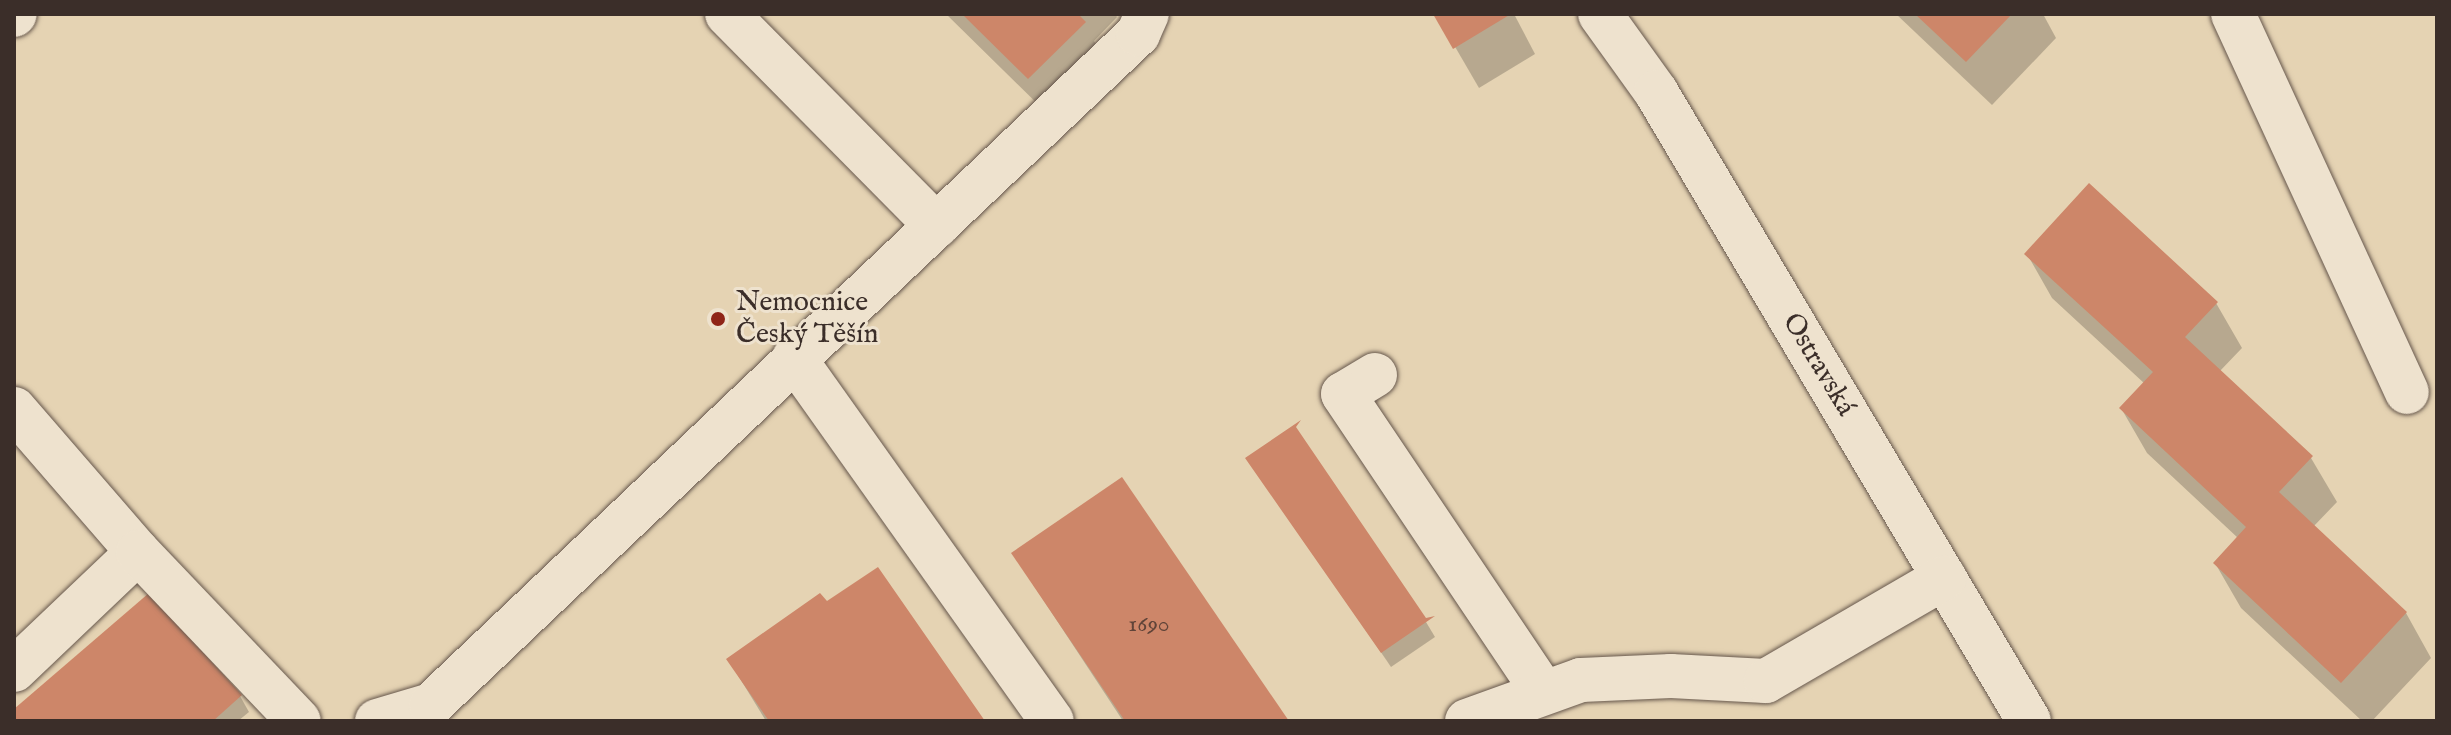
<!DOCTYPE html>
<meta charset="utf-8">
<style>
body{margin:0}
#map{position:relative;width:2451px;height:735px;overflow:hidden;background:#e5d3b3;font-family:"IM FELL English",serif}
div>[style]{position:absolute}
.shadow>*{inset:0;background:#0003}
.building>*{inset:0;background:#cd8669}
.roads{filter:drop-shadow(0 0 2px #66574c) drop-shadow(0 0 2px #66574c)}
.minor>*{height:44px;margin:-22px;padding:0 22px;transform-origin:22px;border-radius:22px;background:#eee2ce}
.dots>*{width:22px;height:22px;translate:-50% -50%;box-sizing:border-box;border:4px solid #eee2ce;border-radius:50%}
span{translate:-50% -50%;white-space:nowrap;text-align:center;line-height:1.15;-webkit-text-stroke:6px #eee2ce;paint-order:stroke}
.number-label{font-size:24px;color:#604439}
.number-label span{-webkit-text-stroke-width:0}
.poi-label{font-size:28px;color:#3b2e29}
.left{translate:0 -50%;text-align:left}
.street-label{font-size:28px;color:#3b2e29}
.frame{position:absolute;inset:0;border:16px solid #3b2e29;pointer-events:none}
</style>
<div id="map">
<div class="shadow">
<div style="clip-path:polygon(946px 14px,1115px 14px,1117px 17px,1094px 41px,1108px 64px,1053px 119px)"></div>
<div style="clip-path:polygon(1436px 14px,1514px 14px,1535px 54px,1479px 88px)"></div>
<div style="clip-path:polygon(1896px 14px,2043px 14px,2056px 38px,1992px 105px)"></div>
<div style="clip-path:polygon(2027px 254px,2216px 303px,2242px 348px,2219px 372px,2311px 458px,2337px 502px,2313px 527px,2406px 613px,2431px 658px,2372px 721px,2362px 721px,2241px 608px,2215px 563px,2238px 538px,2147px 453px,2121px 408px,2145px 384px,2052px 298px)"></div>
<div style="clip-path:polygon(1259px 473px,1426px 622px,1435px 637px,1391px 667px)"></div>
<div style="clip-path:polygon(1013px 554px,1287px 721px,1123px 721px)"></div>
<div style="clip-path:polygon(728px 659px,982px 721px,766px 721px)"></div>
<div style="clip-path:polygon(240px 696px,249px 712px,238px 721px,14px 721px,14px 712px)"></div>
</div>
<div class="building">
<div style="clip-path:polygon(962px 14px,1078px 14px,1086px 22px,1028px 79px)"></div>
<div style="clip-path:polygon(1433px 14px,1511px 14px,1453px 49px)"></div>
<div style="clip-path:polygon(1915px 14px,2012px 14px,1966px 62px)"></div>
<div style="clip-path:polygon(2089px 183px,2218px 302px,2185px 337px,2313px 456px,2279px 492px,2407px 612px,2341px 683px,2213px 563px,2246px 527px,2119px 408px,2153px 372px,2024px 254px)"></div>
<div style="clip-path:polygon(1301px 420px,1296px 427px,1426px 618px,1435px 616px,1381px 653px,1245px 458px)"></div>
<div style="clip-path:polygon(1122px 477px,1289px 721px,1125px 721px,1011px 553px)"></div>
<div style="clip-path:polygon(878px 567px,985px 721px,769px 721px,726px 659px,820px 593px,827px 601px)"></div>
<div style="clip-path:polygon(149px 593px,242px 695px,213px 721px,14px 721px,14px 709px)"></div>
</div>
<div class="roads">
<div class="minor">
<div style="left:727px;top:14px;width:298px;rotate:45.3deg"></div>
<div style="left:1600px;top:14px;width:96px;rotate:54.3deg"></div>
<div style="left:1656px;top:92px;width:731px;rotate:59.33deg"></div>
<div style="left:2233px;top:14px;width:416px;rotate:65.3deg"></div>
<div style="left:14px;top:15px;width:1px;rotate:-45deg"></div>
<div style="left:794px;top:358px;width:445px;rotate:54.6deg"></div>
<div style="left:1375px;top:375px;width:37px;rotate:149deg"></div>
<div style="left:1343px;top:394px;width:359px;rotate:56.1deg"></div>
<div style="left:14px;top:409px;width:189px;rotate:49.1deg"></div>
<div style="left:14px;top:670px;width:171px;rotate:-43.6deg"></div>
<div style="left:138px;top:552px;width:233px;rotate:46.4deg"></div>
<div style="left:377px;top:721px;width:56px;rotate:-16.5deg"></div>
<div style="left:431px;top:705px;width:975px;rotate:-43.5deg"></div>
<div style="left:1138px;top:34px;width:22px;rotate:-66deg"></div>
<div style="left:1467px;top:721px;width:121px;rotate:-19.8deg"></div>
<div style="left:1581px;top:680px;width:90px;rotate:-2.5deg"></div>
<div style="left:1671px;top:676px;width:95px;rotate:3deg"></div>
<div style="left:1766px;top:681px;width:206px;rotate:-30.1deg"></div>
</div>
</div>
<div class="dots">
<div style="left:718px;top:319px;background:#8f2418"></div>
</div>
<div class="number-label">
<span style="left:1149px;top:625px">1690</span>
</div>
<div class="poi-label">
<span class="left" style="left:736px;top:319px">Nemocnice<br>Český Těšín</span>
</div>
<div class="street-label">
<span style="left:1818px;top:365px;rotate:59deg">Ostravská</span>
</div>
<div class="frame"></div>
</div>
